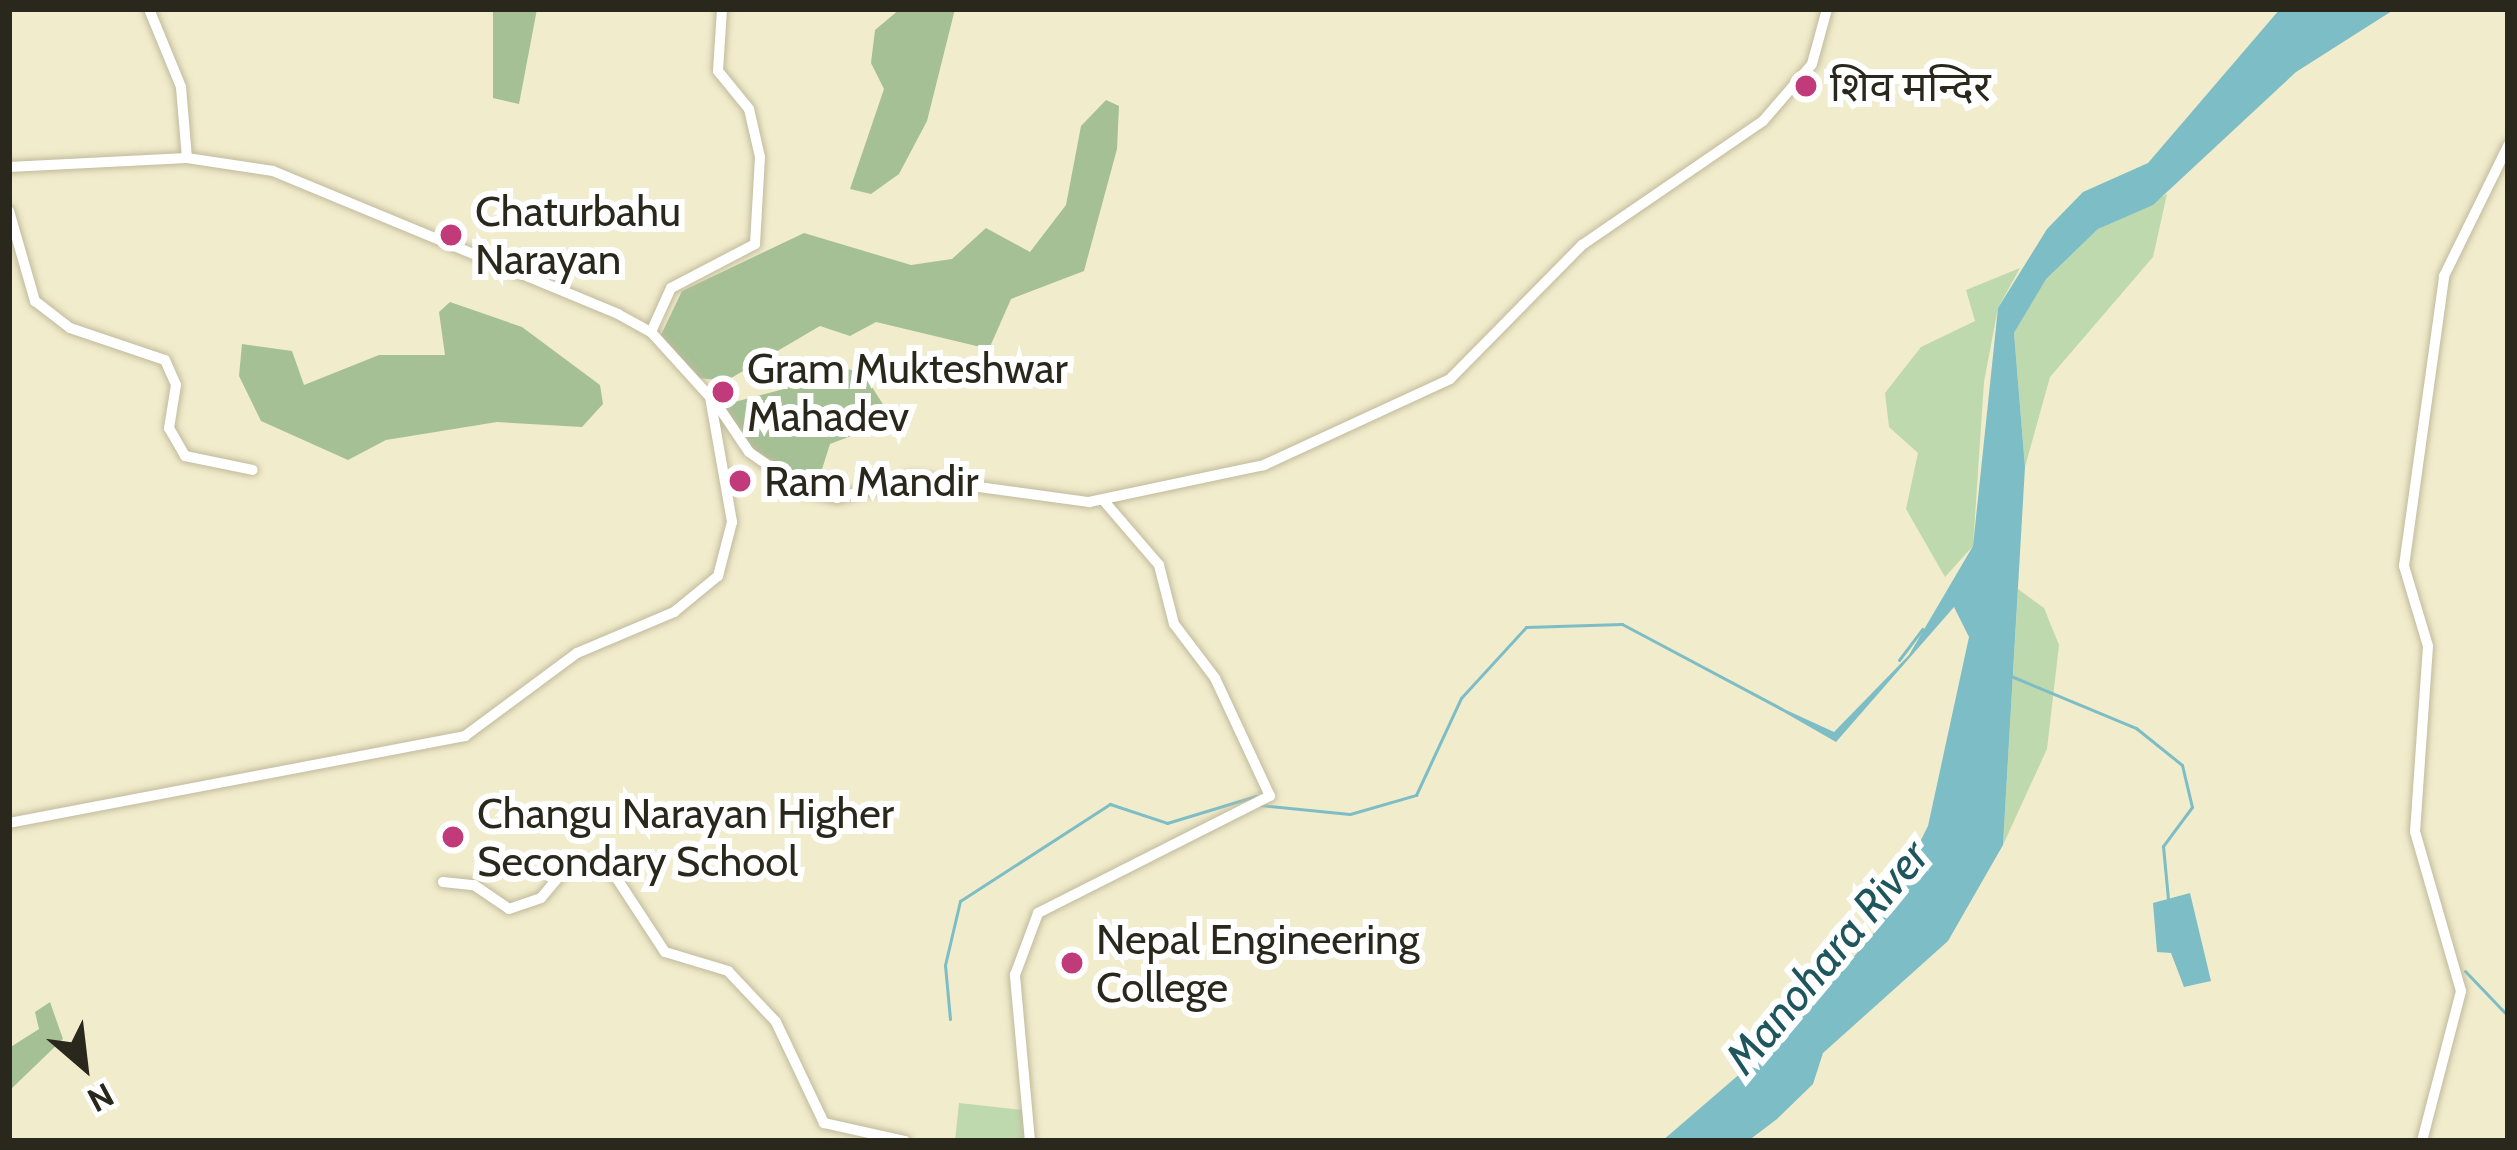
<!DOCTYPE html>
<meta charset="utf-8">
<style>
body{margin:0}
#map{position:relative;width:2517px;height:1150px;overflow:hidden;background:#f1eccc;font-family:Cabin,"Noto Sans Devanagari",sans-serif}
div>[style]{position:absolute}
.green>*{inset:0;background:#bfd9af}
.forest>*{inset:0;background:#a5c095}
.water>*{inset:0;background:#7dbdc6}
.stream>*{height:3px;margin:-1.5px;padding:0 1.5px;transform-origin:1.5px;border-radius:1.5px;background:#7dbdc6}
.roads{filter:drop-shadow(0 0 3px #c0ba9c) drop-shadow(0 0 3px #c0ba9c)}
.secondary>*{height:10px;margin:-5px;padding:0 5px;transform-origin:5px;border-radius:5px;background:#fff}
.dots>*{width:33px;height:33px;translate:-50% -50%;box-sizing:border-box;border:6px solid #fff;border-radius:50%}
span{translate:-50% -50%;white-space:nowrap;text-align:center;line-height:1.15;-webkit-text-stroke:12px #fff;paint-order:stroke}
.poi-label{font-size:42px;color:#2a281c}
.left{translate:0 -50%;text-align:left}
.water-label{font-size:45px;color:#1f565d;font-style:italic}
.frame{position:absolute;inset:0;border:12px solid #2a281c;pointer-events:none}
.north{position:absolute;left:24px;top:1006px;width:120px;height:120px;-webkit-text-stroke:9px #fff;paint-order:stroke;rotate:152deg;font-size:33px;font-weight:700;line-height:48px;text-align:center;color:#2a281c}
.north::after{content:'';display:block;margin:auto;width:42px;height:54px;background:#2a281c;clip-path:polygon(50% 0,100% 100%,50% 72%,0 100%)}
</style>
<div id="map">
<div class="green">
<div style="clip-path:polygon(2167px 194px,2153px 257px,2050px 377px,2025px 467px,2014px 333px,2045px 279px,2098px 229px)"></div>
<div style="clip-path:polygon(2020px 268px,1998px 308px,1984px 382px,1973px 546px,1945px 577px,1906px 509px,1918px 453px,1889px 427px,1885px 393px,1921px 347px,1975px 321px,1966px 290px)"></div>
<div style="clip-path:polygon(2018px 589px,2044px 608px,2059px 645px,2047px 749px,2003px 845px)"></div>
<div style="clip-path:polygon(959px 1103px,1022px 1110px,1025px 1141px,955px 1141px)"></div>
</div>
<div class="forest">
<div style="clip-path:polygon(493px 9px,537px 9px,519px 104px,493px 98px)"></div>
<div style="clip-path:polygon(900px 9px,955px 9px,927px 121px,899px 174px,871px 194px,850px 189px,884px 89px,871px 63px,875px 30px)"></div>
<div style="clip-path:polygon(1106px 100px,1119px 106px,1117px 149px,1084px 271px,1011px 299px,989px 349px,876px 322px,850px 336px,820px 326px,726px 381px,698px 378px,660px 337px,682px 291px,804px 233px,911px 265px,952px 259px,986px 228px,1030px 252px,1066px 205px,1081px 126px)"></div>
<div style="clip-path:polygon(450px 302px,522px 327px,600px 385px,603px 404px,582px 427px,497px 422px,386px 440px,348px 460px,261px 421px,239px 376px,242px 344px,292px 351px,304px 385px,379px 355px,445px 355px,439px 312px)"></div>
<div style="clip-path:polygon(824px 363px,863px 373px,886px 409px,875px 427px,830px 444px,817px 485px,753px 450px,723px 405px,784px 389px)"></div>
<div style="clip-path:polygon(50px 1002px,63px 1039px,9px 1091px,9px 1048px,39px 1029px,35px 1012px)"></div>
</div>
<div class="water">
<div style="clip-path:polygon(2280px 9px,2395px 9px,2296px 72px,2153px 205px,2098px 229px,2046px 279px,2014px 333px,2025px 467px,2003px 845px,1948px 941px,1823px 1053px,1813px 1084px,1777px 1119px,1748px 1141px,1662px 1141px,1793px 1028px,1874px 933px,1928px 826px,1969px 637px,1954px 607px,1836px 742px,1756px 696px,1834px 732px,1909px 655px,1973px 546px,1998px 308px,2047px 229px,2083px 192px,2148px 163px)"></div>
<div style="clip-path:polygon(2190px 893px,2211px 981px,2184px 987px,2171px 953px,2157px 952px,2153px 903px)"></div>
</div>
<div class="stream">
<div style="left:1899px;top:660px;width:39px;rotate:-53deg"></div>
<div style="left:2006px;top:674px;width:141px;rotate:22.6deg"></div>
<div style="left:2136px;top:728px;width:59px;rotate:38.8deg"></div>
<div style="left:2182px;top:765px;width:43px;rotate:76.6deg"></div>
<div style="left:2192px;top:807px;width:49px;rotate:126.6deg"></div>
<div style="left:2163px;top:846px;width:53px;rotate:84.6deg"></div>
<div style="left:1260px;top:805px;width:90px;rotate:5.7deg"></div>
<div style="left:1350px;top:814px;width:69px;rotate:-16.1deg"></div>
<div style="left:1416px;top:795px;width:107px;rotate:-65.1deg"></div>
<div style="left:1461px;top:698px;width:96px;rotate:-47.5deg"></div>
<div style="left:1526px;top:627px;width:96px;rotate:-1.8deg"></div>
<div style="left:1622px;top:624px;width:181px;rotate:28deg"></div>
<div style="left:2465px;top:971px;width:62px;rotate:46.3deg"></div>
<div style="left:950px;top:1019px;width:54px;rotate:-95.3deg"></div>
<div style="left:945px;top:965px;width:66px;rotate:-76.8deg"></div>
<div style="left:960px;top:901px;width:179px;rotate:-32.9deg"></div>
<div style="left:1110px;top:804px;width:60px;rotate:18.4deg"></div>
<div style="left:1167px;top:823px;width:93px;rotate:-16.9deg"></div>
</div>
<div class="roads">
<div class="secondary">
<div style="left:149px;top:9px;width:84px;rotate:67.7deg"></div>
<div style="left:181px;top:87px;width:71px;rotate:85.2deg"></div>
<div style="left:9px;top:167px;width:178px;rotate:-2.9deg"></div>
<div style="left:187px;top:158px;width:87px;rotate:8.6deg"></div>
<div style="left:273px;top:171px;width:373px;rotate:22.5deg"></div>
<div style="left:618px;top:314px;width:38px;rotate:29deg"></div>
<div style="left:651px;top:332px;width:88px;rotate:47.8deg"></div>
<div style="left:710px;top:397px;width:127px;rotate:80deg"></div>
<div style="left:732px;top:522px;width:56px;rotate:104.5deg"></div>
<div style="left:718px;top:576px;width:57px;rotate:140.7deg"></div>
<div style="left:674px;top:612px;width:105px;rotate:157.1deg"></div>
<div style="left:577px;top:653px;width:139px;rotate:143.5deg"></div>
<div style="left:465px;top:736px;width:464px;rotate:169.2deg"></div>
<div style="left:9px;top:211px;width:94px;rotate:73.9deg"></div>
<div style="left:35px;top:301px;width:44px;rotate:37.6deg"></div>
<div style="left:70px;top:328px;width:100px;rotate:18.6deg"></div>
<div style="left:165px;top:360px;width:27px;rotate:66deg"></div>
<div style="left:176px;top:385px;width:44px;rotate:99.2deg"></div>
<div style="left:169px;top:428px;width:32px;rotate:60deg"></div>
<div style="left:185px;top:456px;width:69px;rotate:11.6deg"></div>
<div style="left:651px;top:332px;width:48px;rotate:-65.6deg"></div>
<div style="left:671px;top:288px;width:95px;rotate:-27.6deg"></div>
<div style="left:755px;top:244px;width:87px;rotate:-86.7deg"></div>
<div style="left:760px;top:157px;width:49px;rotate:-102.9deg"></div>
<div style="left:749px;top:109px;width:49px;rotate:-129.2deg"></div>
<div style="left:718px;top:71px;width:62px;rotate:-86.3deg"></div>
<div style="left:716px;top:403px;width:59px;rotate:56deg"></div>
<div style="left:749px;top:452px;width:66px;rotate:35.1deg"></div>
<div style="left:803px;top:490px;width:35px;rotate:13deg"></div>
<div style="left:837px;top:498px;width:79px;rotate:-14.7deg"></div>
<div style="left:913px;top:478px;width:178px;rotate:7.8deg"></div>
<div style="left:1089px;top:502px;width:179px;rotate:-11.9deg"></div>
<div style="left:1264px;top:465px;width:205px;rotate:-24.8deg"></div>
<div style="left:1450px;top:379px;width:188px;rotate:-45.4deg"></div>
<div style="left:1582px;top:245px;width:219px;rotate:-34.4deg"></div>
<div style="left:1763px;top:121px;width:75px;rotate:-49.3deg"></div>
<div style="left:1812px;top:64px;width:57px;rotate:-74.7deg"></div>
<div style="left:443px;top:882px;width:31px;rotate:6deg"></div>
<div style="left:474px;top:885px;width:42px;rotate:34.4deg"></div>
<div style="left:509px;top:909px;width:34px;rotate:-19deg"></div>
<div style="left:541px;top:898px;width:40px;rotate:-50deg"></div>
<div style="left:567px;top:867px;width:41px;rotate:-2.8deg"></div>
<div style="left:608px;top:865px;width:104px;rotate:56.8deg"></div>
<div style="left:665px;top:952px;width:66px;rotate:16.8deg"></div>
<div style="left:728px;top:971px;width:70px;rotate:46.7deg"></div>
<div style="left:776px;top:1022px;width:112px;rotate:64.6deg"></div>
<div style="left:824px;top:1123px;width:83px;rotate:12.5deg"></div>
<div style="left:1030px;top:1141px;width:167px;rotate:-95.2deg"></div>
<div style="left:1015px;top:975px;width:66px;rotate:-69.6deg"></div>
<div style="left:1038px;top:913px;width:260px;rotate:-26.8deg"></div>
<div style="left:1270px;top:796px;width:130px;rotate:-115deg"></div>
<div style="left:1215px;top:678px;width:68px;rotate:-127.2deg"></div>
<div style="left:1174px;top:624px;width:61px;rotate:-104.3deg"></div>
<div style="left:1159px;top:565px;width:86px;rotate:-130.7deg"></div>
<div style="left:2422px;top:1141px;width:155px;rotate:-75.4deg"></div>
<div style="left:2461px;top:991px;width:166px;rotate:-106.1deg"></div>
<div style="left:2415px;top:832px;width:186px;rotate:-86deg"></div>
<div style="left:2428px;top:646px;width:84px;rotate:-106.7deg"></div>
<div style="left:2404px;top:566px;width:293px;rotate:-82.1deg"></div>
<div style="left:2444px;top:276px;width:145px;rotate:-63.8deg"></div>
</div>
</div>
<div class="dots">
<div style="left:1806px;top:86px;background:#c13a79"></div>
<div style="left:451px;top:235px;background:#c13a79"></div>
<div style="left:723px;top:392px;background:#c13a79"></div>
<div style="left:740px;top:481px;background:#c13a79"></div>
<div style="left:453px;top:837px;background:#c13a79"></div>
<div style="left:1072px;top:963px;background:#c13a79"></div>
</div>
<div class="poi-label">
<span class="left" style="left:1830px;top:86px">शिव मन्दिर</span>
<span class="left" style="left:475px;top:235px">Chaturbahu<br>Narayan</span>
<span class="left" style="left:747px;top:392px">Gram Mukteshwar<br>Mahadev</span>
<span class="left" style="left:764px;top:481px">Ram Mandir</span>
<span class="left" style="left:477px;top:837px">Changu Narayan Higher<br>Secondary School</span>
<span class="left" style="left:1096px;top:963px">Nepal Engineering<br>College</span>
</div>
<div class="water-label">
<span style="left:1827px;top:957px;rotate:-50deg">Manohara River</span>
</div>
<div class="frame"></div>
<div class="north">N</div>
</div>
